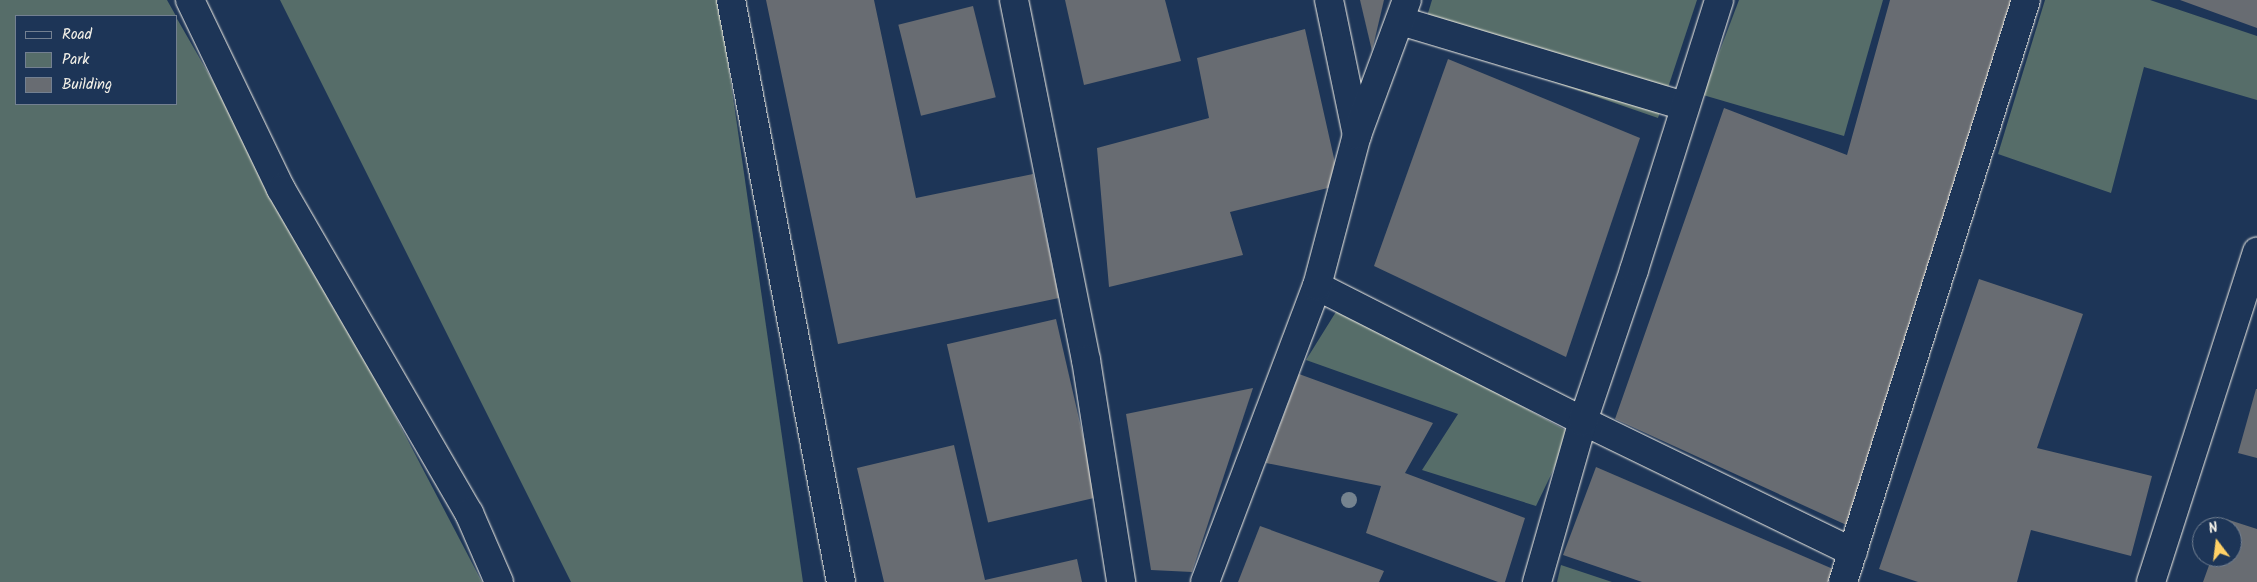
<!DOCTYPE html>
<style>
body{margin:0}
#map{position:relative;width:2257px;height:582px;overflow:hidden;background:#1d3557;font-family:Kalam,sans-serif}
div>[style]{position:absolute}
.green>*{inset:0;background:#566d69}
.building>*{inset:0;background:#686c72;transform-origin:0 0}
.roads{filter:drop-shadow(0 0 1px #f4f1e8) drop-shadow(0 0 1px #f4f1e8)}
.street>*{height:28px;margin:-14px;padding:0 14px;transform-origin:14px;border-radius:14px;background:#1d3557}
.trees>*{width:16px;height:16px;margin:-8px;border-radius:50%;background:#75838f}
span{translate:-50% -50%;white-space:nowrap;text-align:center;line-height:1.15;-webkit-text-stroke:4px #1d3557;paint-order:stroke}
.legend{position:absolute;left:15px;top:15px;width:162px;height:90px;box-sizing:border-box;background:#1d3557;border:1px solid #738091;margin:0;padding:6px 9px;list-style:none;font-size:15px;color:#f4f1e8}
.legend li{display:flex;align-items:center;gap:10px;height:25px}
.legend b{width:25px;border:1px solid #738091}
.north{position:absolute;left:2192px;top:517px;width:50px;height:50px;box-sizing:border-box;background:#1d3557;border:1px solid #738091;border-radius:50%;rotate:345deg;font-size:14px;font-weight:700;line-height:20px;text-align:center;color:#f4f1e8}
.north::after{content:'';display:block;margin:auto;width:18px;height:22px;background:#ffd166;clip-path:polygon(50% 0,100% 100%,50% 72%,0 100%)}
</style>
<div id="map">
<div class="green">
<div style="clip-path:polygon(0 0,167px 0,176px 16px,16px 16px,16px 104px,176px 104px,176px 17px,292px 219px,482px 582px,0 582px)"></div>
<div style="clip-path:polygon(280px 0,719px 0,803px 582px,571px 582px)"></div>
<div style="clip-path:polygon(1432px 0,1697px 0,1658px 118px,1421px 36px)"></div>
<div style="clip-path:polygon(1739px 0,1883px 0,1844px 136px,1703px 95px)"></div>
<div style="clip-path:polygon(2045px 0,2150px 0,2257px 36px,2257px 100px,2144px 67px,2111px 193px,1998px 154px)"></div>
<div style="clip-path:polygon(1339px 307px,1571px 433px,1536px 506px,1422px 470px,1458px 414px,1306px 360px)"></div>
<div style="clip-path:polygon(1561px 565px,1612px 582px,1557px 582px)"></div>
</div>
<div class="building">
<div style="clip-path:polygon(766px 0,874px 0,916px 198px,1033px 174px,1059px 298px,838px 344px)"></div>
<div style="clip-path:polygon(1065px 0,1165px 0,1181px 61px,1084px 85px)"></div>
<div style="clip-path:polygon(1360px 0,1384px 0,1372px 51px)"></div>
<div style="clip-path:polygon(1890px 0,2012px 0,1853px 528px,1615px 419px,1724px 108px,1847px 155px)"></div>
<div style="clip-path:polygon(2180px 0,2257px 0,2257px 28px)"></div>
<div style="left:973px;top:6px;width:94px;height:77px;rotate:76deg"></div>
<div style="clip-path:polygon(1305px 29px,1340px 185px,1230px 212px,1243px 255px,1109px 287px,1097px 148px,1209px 118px,1197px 58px)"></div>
<div style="clip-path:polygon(1448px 59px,1640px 138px,1566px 357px,1374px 266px)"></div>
<div style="clip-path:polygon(1979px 279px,2083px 314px,2037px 448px,2152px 476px,2131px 556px,2031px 530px,2017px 582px,1918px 582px,1879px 569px)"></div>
<div style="left:1056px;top:319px;width:183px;height:112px;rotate:77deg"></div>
<div style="clip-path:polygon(1299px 374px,1433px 423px,1405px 473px,1525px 518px,1505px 582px,1498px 582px,1366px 533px,1381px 486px,1266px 463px)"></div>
<div style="clip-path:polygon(1253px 388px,1192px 572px,1151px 570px,1126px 414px)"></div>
<div style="clip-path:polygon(2256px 389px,2257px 389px,2257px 458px,2238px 453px)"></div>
<div style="clip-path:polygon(954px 445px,985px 580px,1077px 559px,1082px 582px,884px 582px,857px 468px)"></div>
<div style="clip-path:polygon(1596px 467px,1833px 569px,1829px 582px,1642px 582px,1563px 555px)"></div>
<div style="clip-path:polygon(2226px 519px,2257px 529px,2257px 582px,2203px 582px,2212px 557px,2232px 557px,2232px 527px,2223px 527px)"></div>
<div style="clip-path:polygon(1260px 526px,1384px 571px,1379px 582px,1238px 582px)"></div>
</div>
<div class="roads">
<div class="street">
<div style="left:190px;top:0;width:210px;rotate:64.3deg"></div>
<div style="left:281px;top:189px;width:375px;rotate:59.9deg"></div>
<div style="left:469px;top:513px;width:75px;rotate:66.5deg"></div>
<div style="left:731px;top:0;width:592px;rotate:79.3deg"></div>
<div style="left:1014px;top:0;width:367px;rotate:78.7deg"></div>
<div style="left:1086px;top:360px;width:225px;rotate:81deg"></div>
<div style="left:1329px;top:0;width:138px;rotate:78.3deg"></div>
<div style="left:1401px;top:21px;width:296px;rotate:16.7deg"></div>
<div style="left:1317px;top:286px;width:298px;rotate:26.9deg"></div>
<div style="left:1583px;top:421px;width:300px;rotate:25.9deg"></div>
<div style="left:1205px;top:582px;width:316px;rotate:-69.3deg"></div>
<div style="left:1317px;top:286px;width:156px;rotate:-75.2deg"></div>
<div style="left:1357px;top:135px;width:144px;rotate:-69.7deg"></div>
<div style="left:1537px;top:582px;width:167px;rotate:-74.1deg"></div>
<div style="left:1583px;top:421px;width:159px;rotate:-71.3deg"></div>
<div style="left:1634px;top:270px;width:283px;rotate:-72.5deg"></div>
<div style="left:1843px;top:582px;width:610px;rotate:-72.55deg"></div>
<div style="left:2151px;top:582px;width:347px;rotate:-72.2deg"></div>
</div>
</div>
<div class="trees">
<div style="left:1349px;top:500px"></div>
</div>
<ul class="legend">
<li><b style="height:6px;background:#1d3557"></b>Road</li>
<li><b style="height:14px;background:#566d69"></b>Park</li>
<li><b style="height:14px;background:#686c72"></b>Building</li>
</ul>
<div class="north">N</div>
</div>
